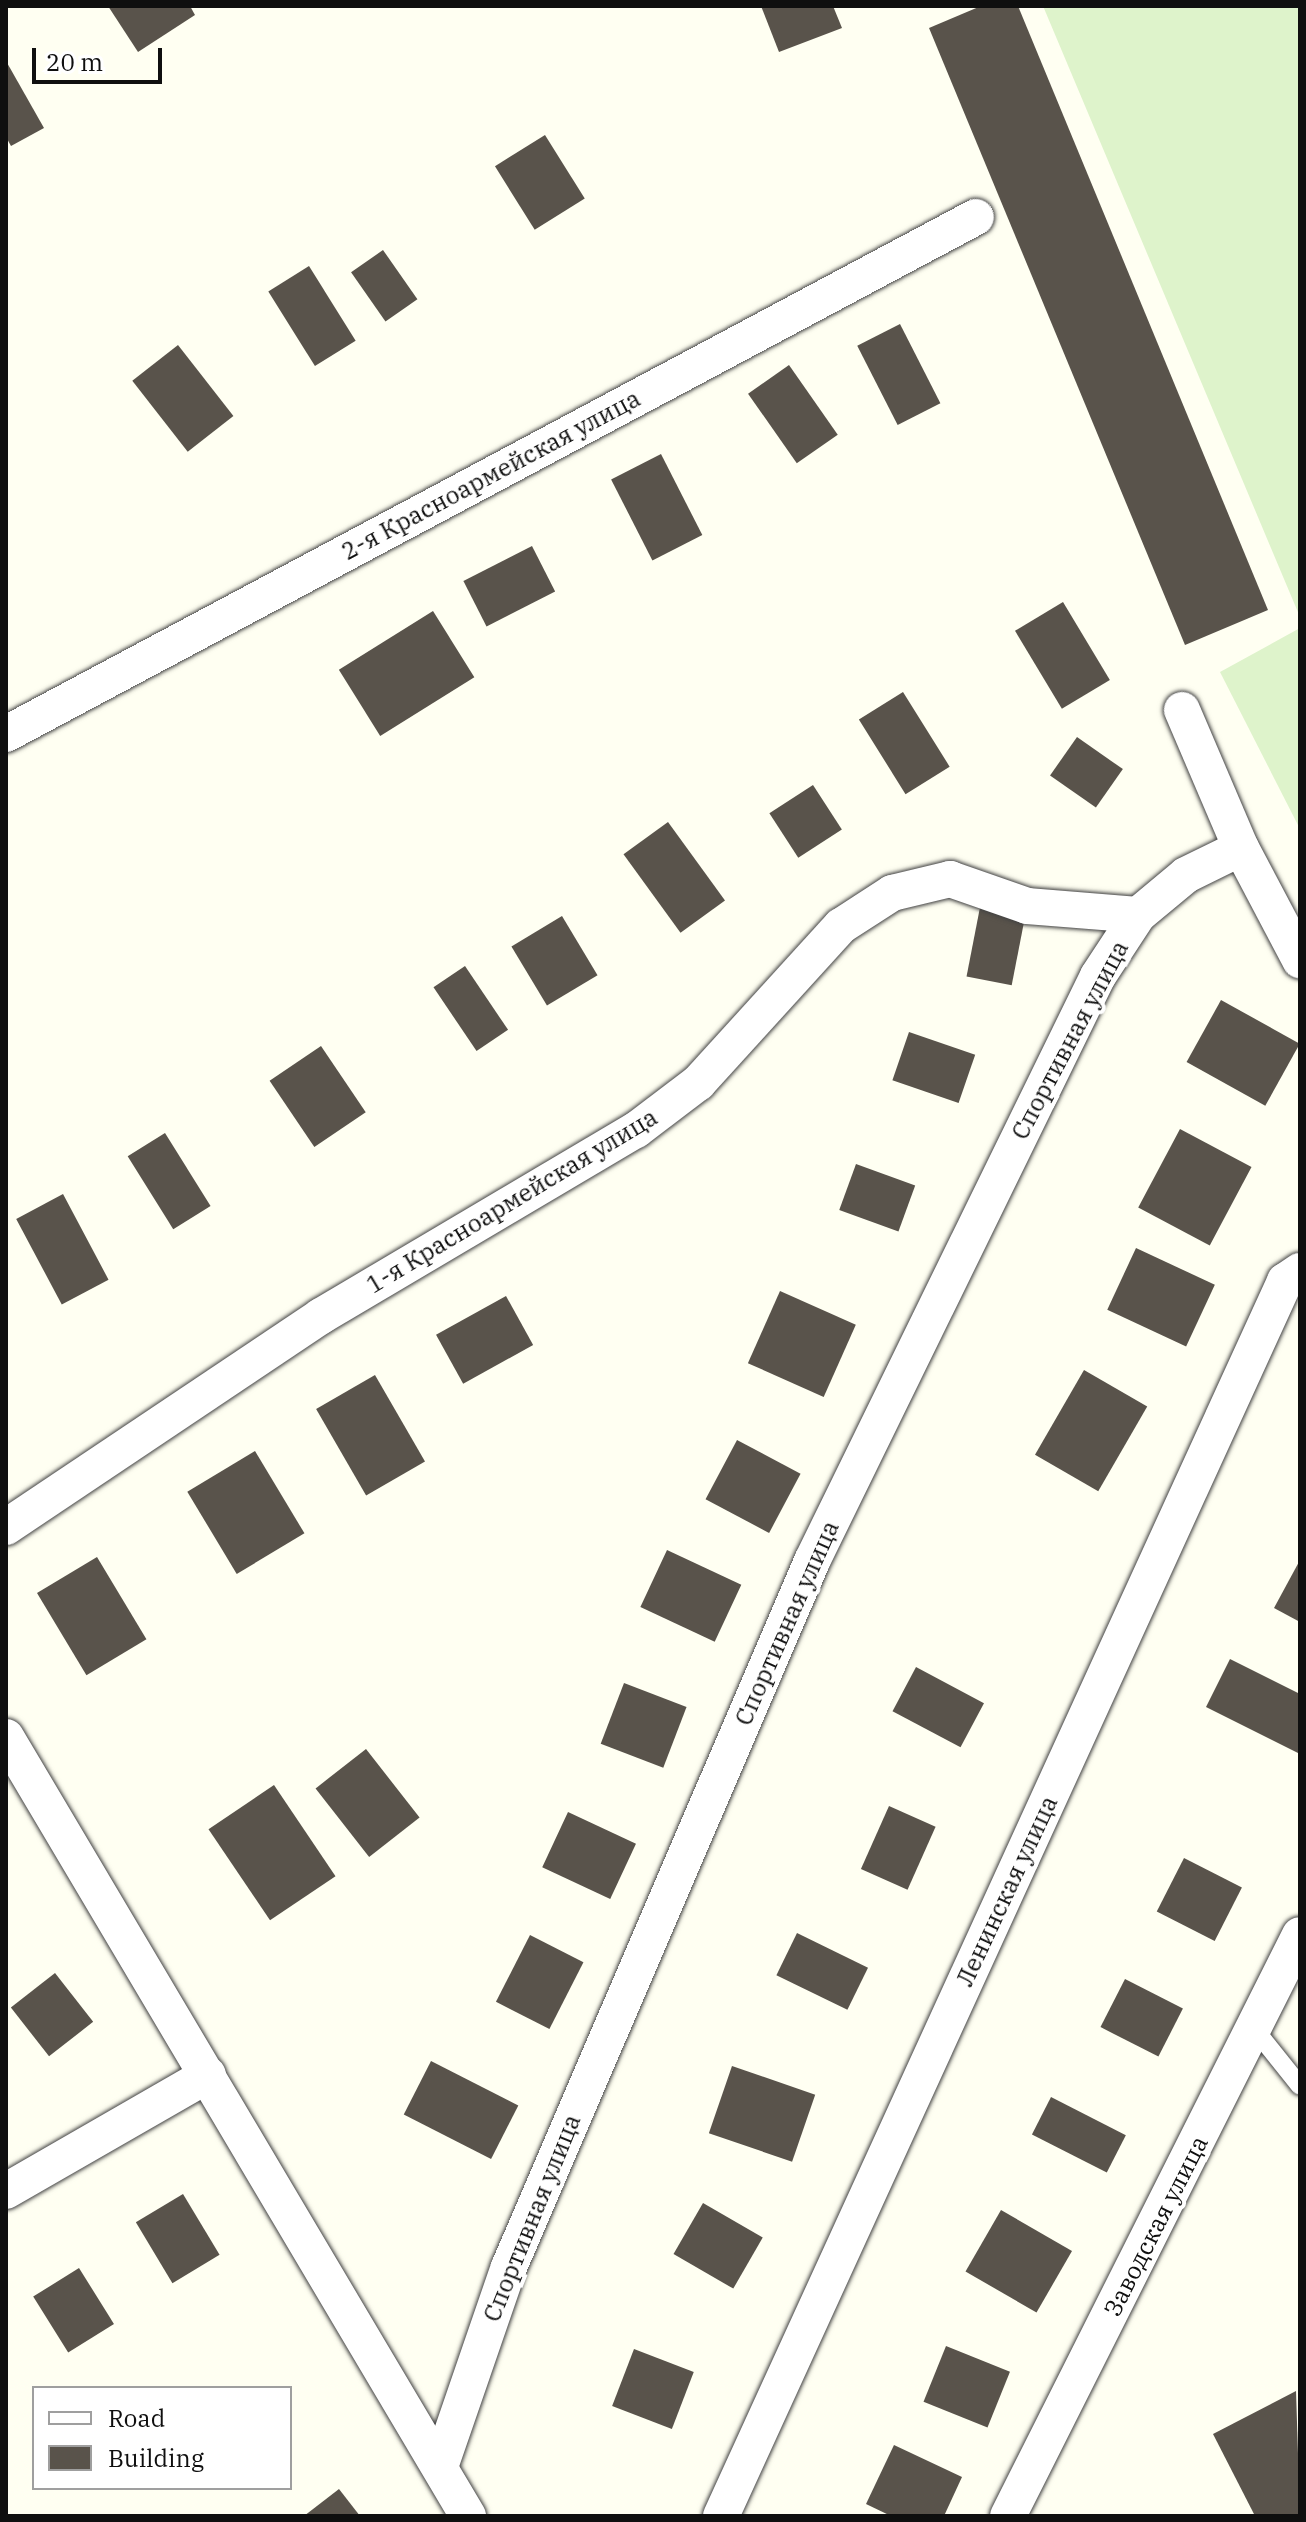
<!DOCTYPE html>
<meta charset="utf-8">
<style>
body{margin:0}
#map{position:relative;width:1306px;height:2522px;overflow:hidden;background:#fffff2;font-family:"IBM Plex Serif",serif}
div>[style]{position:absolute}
.pitch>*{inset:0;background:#def3cb}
.building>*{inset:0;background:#59534b;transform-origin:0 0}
.roads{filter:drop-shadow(0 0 2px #424242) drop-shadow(0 0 2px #424242)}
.service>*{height:18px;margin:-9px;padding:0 9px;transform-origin:9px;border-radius:9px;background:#fff}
.minor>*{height:36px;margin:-18px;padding:0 18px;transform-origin:18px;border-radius:18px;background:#fff}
span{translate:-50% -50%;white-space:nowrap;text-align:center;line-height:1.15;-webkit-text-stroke:8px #fff;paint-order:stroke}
.street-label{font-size:24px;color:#0f0f0f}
.frame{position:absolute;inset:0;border:8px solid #0f0f0f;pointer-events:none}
.legend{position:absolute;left:32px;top:2386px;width:260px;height:104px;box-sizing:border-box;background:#fff;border:2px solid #9f9f9f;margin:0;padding:10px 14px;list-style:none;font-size:24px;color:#0f0f0f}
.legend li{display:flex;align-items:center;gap:16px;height:40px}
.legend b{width:40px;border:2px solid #9f9f9f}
.scale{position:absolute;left:32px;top:48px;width:130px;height:36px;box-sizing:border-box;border:4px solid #0f0f0f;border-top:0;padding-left:10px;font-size:24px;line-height:28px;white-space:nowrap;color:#0f0f0f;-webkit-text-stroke:6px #fff;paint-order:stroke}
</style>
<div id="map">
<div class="pitch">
<div style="clip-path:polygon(1043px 6px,1300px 6px,1300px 617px)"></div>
<div style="clip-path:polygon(1300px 628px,1300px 829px,1220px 672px)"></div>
</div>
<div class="building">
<div style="clip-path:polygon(108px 6px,190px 6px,195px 15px,138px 52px)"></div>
<div style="clip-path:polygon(761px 6px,833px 6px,842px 28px,779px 52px)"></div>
<div style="clip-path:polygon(981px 6px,1018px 6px,1268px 610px,1185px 645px,929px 28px)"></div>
<div style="clip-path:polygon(6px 61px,44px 128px,11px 146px,6px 137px)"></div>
<div style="left:545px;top:135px;width:75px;height:59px;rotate:58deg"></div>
<div style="left:383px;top:250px;width:60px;height:39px;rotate:55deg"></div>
<div style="left:309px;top:266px;width:88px;height:48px;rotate:58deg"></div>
<div style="left:900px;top:324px;width:89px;height:48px;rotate:63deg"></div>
<div style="left:178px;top:345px;width:90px;height:58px;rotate:52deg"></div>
<div style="left:789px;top:365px;width:85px;height:50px;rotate:55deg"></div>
<div style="left:661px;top:454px;width:91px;height:56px;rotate:63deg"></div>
<div style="left:532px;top:546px;width:51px;height:77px;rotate:63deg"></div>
<div style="left:1063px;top:602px;width:91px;height:56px;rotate:59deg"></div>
<div style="left:433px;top:611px;width:78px;height:111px;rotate:58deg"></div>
<div style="left:903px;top:692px;width:88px;height:52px;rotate:58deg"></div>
<div style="left:1077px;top:737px;width:56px;height:47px;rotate:35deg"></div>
<div style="left:813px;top:785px;width:53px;height:52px;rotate:57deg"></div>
<div style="left:668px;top:822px;width:97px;height:55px;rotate:54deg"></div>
<div style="left:982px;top:897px;width:46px;height:81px;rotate:11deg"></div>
<div style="left:562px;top:916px;width:69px;height:59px;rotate:59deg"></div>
<div style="left:465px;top:966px;width:77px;height:38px;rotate:56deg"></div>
<div style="left:1221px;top:1000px;width:90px;height:71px;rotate:29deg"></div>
<div style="left:909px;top:1032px;width:70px;height:51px;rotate:19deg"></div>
<div style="left:321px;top:1046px;width:80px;height:62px;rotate:56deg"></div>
<div style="left:1180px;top:1129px;width:81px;height:89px;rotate:28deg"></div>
<div style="left:165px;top:1133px;width:86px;height:44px;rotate:58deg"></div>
<div style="left:856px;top:1164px;width:63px;height:49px;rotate:20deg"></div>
<div style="left:63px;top:1194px;width:97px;height:53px;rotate:62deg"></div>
<div style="left:1136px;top:1248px;width:87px;height:68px;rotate:25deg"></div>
<div style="left:780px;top:1291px;width:83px;height:79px;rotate:24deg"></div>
<div style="left:506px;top:1296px;width:56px;height:80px;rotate:61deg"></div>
<div style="left:1084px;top:1370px;width:73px;height:98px;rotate:30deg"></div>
<div style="left:375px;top:1375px;width:100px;height:68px;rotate:60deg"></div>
<div style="left:737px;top:1440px;width:72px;height:67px;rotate:28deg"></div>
<div style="left:255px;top:1451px;width:96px;height:79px;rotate:59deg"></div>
<div style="left:667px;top:1550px;width:82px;height:63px;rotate:25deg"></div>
<div style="left:97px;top:1557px;width:96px;height:70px;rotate:59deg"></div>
<div style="clip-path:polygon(1300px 1560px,1300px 1622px,1274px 1608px)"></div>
<div style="clip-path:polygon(1230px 1659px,1300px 1694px,1300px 1754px,1206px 1707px)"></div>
<div style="left:916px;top:1667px;width:77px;height:50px;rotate:28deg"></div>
<div style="left:624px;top:1683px;width:67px;height:65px;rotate:21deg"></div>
<div style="left:366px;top:1749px;width:87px;height:64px;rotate:52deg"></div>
<div style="left:274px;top:1785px;width:110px;height:79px;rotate:56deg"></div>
<div style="left:889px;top:1806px;width:51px;height:69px;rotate:24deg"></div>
<div style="left:568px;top:1812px;width:75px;height:61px;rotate:25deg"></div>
<div style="left:1184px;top:1858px;width:65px;height:60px;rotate:27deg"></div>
<div style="left:797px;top:1933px;width:79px;height:47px;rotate:26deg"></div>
<div style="left:530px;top:1935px;width:60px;height:75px;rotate:27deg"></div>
<div style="left:55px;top:1973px;width:62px;height:56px;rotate:52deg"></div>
<div style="left:1125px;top:1979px;width:65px;height:54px;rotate:27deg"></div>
<div style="left:431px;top:2061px;width:98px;height:60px;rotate:27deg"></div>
<div style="left:732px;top:2066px;width:88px;height:71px;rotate:19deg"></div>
<div style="left:1051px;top:2097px;width:84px;height:42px;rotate:27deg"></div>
<div style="left:183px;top:2194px;width:71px;height:55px;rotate:59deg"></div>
<div style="left:703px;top:2203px;width:69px;height:59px;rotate:30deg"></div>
<div style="left:1001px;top:2210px;width:82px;height:71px;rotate:30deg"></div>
<div style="left:79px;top:2268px;width:66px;height:54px;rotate:58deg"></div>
<div style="left:946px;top:2346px;width:69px;height:60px;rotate:22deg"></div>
<div style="left:634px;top:2349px;width:64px;height:61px;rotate:21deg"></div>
<div style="clip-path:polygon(1296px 2391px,1300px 2516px,1255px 2516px,1213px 2434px)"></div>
<div style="clip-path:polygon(894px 2445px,962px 2477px,944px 2516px,891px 2516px,866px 2504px)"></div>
<div style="clip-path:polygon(339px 2489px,360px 2516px,304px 2516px)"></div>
</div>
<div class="roads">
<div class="service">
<div style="left:1256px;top:2031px;width:70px;rotate:51.3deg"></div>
</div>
<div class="minor">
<div style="left:1182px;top:710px;width:150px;rotate:66.9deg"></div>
<div style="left:1241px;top:848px;width:127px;rotate:62.2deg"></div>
<div style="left:6px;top:734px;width:1099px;rotate:-28.06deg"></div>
<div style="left:6px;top:1527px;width:379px;rotate:-33.8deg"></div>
<div style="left:321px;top:1316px;width:366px;rotate:-30.6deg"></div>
<div style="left:636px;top:1130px;width:78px;rotate:-37.2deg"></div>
<div style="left:698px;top:1083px;width:212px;rotate:-47.7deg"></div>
<div style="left:841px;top:926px;width:61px;rotate:-32.9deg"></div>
<div style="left:892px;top:893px;width:60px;rotate:-13.6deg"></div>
<div style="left:950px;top:879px;width:82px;rotate:19.3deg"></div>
<div style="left:1027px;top:906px;width:111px;rotate:4.6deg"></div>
<div style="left:6px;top:1737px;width:906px;rotate:59.33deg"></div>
<div style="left:6px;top:2191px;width:233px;rotate:-29.9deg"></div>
<div style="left:440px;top:2467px;width:212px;rotate:-71deg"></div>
<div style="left:509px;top:2267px;width:768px;rotate:-66.77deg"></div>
<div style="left:812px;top:1561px;width:651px;rotate:-63.95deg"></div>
<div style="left:1098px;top:976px;width:73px;rotate:-56.7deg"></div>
<div style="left:1138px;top:915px;width:62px;rotate:-39.8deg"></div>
<div style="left:1186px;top:875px;width:61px;rotate:-26.1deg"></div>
<div style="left:721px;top:2516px;width:1358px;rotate:-65.45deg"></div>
<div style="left:1285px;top:1281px;width:18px;rotate:-34deg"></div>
<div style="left:1008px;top:2516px;width:650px;rotate:-63.32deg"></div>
</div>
</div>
<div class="street-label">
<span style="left:491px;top:475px;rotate:-28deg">2-я Красноармейская улица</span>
<span style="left:1070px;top:1040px;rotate:-62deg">Спортивная улица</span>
<span style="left:512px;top:1201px;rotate:-31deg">1-я Красноармейская улица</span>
<span style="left:787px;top:1623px;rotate:-66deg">Спортивная улица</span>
<span style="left:1007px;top:1891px;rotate:-65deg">Ленинская улица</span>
<span style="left:532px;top:2218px;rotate:-68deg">Спортивная улица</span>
<span style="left:1156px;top:2226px;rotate:-63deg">Заводская улица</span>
</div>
<div class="frame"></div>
<ul class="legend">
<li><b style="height:10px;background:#fff"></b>Road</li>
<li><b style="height:22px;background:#59534b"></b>Building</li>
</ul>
<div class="scale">20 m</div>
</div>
